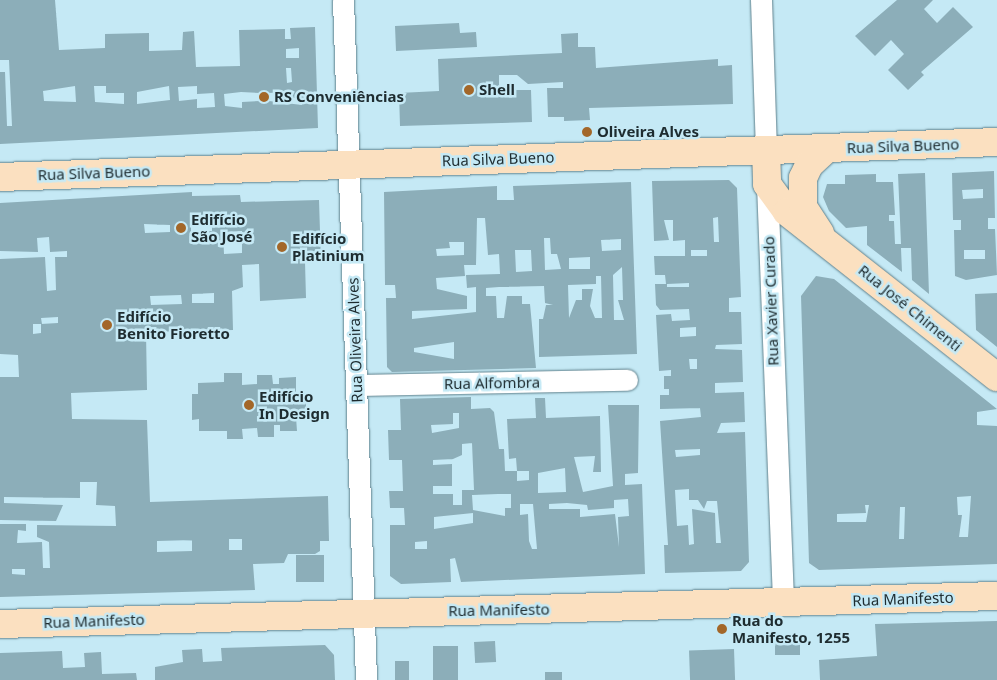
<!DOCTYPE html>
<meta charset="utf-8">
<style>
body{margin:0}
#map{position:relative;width:997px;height:680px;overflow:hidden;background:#c5e9f5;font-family:"Noto Sans",sans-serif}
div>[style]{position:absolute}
.building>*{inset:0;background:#8caeb9;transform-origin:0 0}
.roads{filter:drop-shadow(0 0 1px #5f808b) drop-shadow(0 0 1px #5f808b)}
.street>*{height:21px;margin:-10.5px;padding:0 10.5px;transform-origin:10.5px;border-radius:10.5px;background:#fff}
.secondary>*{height:28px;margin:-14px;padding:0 14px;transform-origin:14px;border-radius:14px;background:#fbe0c0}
.dots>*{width:14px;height:14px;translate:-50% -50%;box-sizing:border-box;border:2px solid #c5e9f5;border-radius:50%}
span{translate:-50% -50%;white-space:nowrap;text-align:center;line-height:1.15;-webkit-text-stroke:5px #c5e9f5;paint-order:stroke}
.poi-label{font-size:15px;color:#1e2c30;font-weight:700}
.left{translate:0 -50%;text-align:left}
.street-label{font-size:15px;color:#1e2c30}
</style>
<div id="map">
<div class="building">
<div style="clip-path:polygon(evenodd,0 0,55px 0,59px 50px,105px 48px,105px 34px,149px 33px,149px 51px,182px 50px,183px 32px,194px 31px,196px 67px,240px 66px,239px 30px,285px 29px,285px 39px,291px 39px,290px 28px,315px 27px,318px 128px,0 144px,0 72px,5px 72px,7px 126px,12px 126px,9px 60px,0 60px,0 0,299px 48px,299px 58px,286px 58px,286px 49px,299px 48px,0 0,286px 68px,291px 68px,292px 82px,287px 83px,286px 68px,0 0,75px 86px,76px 102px,44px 101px,43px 91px,75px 86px,0 0,94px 86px,106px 86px,106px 93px,124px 93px,124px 104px,95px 102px,94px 86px,0 0,169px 86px,170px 100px,137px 104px,137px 92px,169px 86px,0 0,197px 86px,197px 94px,214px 93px,215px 107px,197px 108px,197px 99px,179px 101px,178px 87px,197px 86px,0 0,241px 92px,260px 93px,260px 101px,242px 102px,242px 108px,225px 106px,224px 94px,241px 92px,0 0,287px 92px,287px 98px,301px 98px,302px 105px,269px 101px,268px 93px,287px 92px)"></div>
<div style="clip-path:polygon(897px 0,933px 0,924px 9px,937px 23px,953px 7px,973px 27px,921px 72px,924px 75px,908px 90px,888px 70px,904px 54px,891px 40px,875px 56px,855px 36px)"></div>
<div style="clip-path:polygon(459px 23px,460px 33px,476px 32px,477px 47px,396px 51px,395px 26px)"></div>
<div style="clip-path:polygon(578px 33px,578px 47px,595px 47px,596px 68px,718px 59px,718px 66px,732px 65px,733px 104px,589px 108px,590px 120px,564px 121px,564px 117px,548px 117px,547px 88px,563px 88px,563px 82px,528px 84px,517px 75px,499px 75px,499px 90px,531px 90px,532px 122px,400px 126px,399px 93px,439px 91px,438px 59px,562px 53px,561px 34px)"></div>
<div style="clip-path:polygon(evenodd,994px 171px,995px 218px,988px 218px,988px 229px,995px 229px,997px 275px,966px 280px,955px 276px,954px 230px,961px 230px,961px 220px,953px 220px,952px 173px,994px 171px,983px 189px,983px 198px,963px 199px,962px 190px,983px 189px,994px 171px,964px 250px,985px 250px,985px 259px,964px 259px,964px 250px)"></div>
<div style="clip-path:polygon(925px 173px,929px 294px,912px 280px,911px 248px,901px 248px,902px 272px,867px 245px,867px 226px,846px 228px,829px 211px,823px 197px,827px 184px,845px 184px,845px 175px,876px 174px,876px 182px,893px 182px,895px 215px,889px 215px,889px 221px,894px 221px,895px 244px,901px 244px,898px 174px)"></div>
<div style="clip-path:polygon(evenodd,729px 180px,737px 188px,741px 297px,729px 298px,729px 312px,741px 312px,742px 344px,716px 345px,715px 349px,742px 350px,743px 382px,715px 383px,715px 393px,744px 392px,745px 422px,721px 423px,717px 433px,745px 432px,749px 562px,741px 571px,665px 573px,664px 545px,668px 545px,660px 421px,701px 417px,700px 408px,660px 409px,660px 395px,669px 395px,669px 389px,664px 389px,664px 376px,671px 376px,671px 370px,659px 371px,656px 315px,671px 314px,672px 321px,690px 320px,689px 309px,660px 310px,656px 305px,655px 284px,666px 284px,665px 275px,655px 275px,654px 256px,685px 256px,685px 240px,673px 241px,673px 220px,664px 220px,669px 240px,654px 241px,652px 181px,729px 180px,718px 217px,719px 242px,714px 242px,713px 218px,718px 217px,729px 180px,691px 250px,707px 250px,707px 256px,691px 256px,691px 250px,729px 180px,689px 283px,689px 287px,667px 287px,667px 284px,689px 283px,729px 180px,696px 327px,696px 336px,680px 337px,680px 328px,696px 327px,729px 180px,689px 359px,697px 359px,697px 369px,690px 369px,689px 359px,729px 180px,700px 449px,700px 455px,676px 457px,675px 450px,700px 449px,729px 180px,689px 489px,689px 500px,698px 500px,704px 509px,707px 501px,717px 501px,721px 543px,716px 543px,715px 513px,692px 509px,694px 544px,689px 545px,688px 525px,677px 526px,675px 490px,689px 489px)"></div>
<div style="clip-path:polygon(evenodd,631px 182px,637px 354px,539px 357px,539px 319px,543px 319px,546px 305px,553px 305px,545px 303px,544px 286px,499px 287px,486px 288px,486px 296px,496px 296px,497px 318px,504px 318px,507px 296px,522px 296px,522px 304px,530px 304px,536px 368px,392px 372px,387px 367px,386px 298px,396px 298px,395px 285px,385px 285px,384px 192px,497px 186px,497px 200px,514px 200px,513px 186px,631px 182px,477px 218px,485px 218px,488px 255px,499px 254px,500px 274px,466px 275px,467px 288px,476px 287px,476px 312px,412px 319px,412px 311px,467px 309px,467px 296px,437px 289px,436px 278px,465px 276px,464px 265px,476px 265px,477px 218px,631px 182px,544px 238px,550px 238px,551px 254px,557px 254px,561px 269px,545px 270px,544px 238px,631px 182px,621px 239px,621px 250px,602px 251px,601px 240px,621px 239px,631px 182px,449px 242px,464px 242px,464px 255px,437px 256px,436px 249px,450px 248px,449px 242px,631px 182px,515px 250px,531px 250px,532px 271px,516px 272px,515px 250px,631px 182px,590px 257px,590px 269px,569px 269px,569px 258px,590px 257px,631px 182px,622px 267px,623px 300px,618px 300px,624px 320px,614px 320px,613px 275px,622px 267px,631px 182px,596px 276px,601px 276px,602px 318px,595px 318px,590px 306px,593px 289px,582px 289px,582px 300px,576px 300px,569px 318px,568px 285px,596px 284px,596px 276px,631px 182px,454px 342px,454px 359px,414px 352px,414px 348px,454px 342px)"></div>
<div style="clip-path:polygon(evenodd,192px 192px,192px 196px,240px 195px,241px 202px,319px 200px,321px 262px,305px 262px,306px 298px,260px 301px,259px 264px,242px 265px,243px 287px,232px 291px,233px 330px,146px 332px,147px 390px,71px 393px,72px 419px,147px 420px,150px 502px,328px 496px,329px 541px,320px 541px,320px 551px,315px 554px,288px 554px,284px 563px,253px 564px,255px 590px,0 597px,0 524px,26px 524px,26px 531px,18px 530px,17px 543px,42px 542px,43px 568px,50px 568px,49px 542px,37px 537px,37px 525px,116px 526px,115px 506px,96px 505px,97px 482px,80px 482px,80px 498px,4px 497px,4px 503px,63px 505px,56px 521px,0 520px,0 377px,19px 377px,18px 355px,0 354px,0 259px,45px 257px,47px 291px,56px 290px,55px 257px,67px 257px,67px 251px,50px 252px,49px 237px,37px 238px,38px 252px,0 251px,0 203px,192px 192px,144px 224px,170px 225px,170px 232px,145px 233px,144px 224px,192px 192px,191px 224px,212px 224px,212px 231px,191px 231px,191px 224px,192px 192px,242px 231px,242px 253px,224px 254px,223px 232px,242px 231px,192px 192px,214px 293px,214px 303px,192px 303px,192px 294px,214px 293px,192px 192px,181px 295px,182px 304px,151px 305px,150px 296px,181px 295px,192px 192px,58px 317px,58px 323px,41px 324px,41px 333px,33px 334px,33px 324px,42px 324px,41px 318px,58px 317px,192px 192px,229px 539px,242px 539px,242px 550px,229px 550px,229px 539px,192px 192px,192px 540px,192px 551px,157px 552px,157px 541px,192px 540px,192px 192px,12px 569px,25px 569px,25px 575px,12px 574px,12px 569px)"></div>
<div style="clip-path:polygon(evenodd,816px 276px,834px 279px,997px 409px,977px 412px,977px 425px,997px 426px,997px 564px,819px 570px,809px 563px,801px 296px,816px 276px,971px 496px,968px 537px,959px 537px,962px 515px,958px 515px,957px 497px,971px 496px,816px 276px,865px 505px,869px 505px,866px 522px,837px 522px,837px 514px,866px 513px,865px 505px,816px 276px,900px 507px,905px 507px,904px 539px,899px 539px,900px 507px)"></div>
<div style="clip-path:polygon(997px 293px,997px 347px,976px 330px,975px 294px)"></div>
<div style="clip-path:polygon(224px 373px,242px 373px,242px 385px,257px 384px,257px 375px,272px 375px,273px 384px,279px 384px,279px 378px,296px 377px,296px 393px,306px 393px,306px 416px,296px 417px,297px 431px,280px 431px,280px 425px,274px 425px,274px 437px,258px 437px,257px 428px,242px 429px,243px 439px,227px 439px,227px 431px,199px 431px,199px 419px,192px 420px,192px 394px,198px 394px,198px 383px,224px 382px)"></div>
<div style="clip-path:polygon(evenodd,471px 397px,471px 409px,490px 408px,494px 412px,499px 449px,504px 449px,505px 471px,517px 471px,517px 481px,529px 480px,529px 471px,517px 471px,516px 458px,509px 459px,507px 419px,536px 418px,535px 398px,545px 398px,546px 418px,600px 416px,601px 472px,593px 472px,595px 456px,574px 457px,583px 492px,613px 486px,608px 405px,639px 405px,638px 473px,625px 474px,625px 485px,642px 484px,645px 574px,461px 582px,455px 558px,450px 559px,451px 582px,401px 584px,390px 576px,390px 525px,405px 525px,404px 508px,390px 508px,389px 491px,403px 491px,402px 460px,389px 460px,388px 430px,401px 430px,400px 399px,471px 397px,453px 413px,459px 413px,459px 428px,432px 433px,431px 425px,453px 424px,453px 413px,471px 397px,472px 443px,474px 490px,462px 490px,462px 505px,453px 505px,453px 494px,433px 494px,433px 486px,452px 486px,452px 464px,433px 465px,433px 460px,453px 459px,462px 455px,462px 444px,472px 443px,471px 397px,565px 468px,566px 492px,538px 493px,538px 473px,565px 468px,471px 397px,498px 494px,511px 494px,511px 508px,505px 508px,505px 516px,473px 510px,472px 495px,498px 494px,471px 397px,628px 499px,629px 516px,618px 517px,619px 547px,615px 514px,580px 517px,580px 509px,549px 509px,549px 504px,567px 503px,587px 505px,588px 510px,614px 508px,614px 500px,628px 499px,471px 397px,520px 504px,533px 504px,537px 549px,532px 549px,529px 541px,528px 514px,520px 515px,520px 504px,471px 397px,473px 513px,473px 523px,434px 529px,434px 517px,473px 513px,471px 397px,427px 541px,427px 549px,415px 549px,415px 542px,427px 541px)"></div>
<div style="left:296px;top:555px;width:28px;height:27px"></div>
<div style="clip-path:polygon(997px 621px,997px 680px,820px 680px,819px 660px,877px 656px,875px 624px)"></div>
<div style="left:775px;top:637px;width:25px;height:18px"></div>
<div style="left:495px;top:641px;width:21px;height:21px;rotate:87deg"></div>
<div style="clip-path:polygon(325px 645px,334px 655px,335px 680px,155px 680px,155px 667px,183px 662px,182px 650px,202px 649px,203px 662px,222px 661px,221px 648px)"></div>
<div style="left:458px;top:646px;width:34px;height:25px;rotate:90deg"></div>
<div style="left:734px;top:649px;width:31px;height:45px;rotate:88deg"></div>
<div style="clip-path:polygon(62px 651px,63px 668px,85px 667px,84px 653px,101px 652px,102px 674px,136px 673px,137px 680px,0 680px,0 653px)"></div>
<div style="left:409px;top:661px;width:19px;height:14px;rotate:90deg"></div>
<div style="left:545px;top:672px;width:17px;height:8px"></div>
</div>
<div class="roads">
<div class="street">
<div style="left:343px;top:0;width:680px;rotate:88.06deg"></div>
<div style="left:761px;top:0;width:150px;rotate:88.1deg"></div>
<div style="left:767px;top:184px;width:419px;rotate:87.8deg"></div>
<div style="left:356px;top:385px;width:271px;rotate:-1.1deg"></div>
</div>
<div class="secondary">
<div style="left:766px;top:150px;width:34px;rotate:88deg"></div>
<div style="left:767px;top:184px;width:34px;rotate:54deg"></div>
<div style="left:787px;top:212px;width:267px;rotate:38.2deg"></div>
<div style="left:0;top:177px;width:998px;rotate:-2.01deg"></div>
<div style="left:820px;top:233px;width:31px;rotate:-123deg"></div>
<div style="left:803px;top:207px;width:29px;rotate:-90deg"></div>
<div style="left:803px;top:178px;width:14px;rotate:-65deg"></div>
<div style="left:809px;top:165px;width:25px;rotate:-43deg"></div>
<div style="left:0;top:624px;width:997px;rotate:-1.61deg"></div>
</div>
</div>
<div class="dots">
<div style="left:469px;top:90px;background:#a36729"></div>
<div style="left:264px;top:97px;background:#a36729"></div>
<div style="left:587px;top:132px;background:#a36729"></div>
<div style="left:181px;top:228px;background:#a36729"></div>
<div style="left:282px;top:247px;background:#a36729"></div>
<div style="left:107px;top:325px;background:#a36729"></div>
<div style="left:249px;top:405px;background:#a36729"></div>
<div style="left:722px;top:629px;background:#a36729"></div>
</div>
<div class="poi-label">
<span class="left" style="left:479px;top:90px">Shell</span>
<span class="left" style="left:274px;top:97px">RS Conveniências</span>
<span class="left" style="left:597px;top:132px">Oliveira Alves</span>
<span class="left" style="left:191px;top:228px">Edifício<br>São José</span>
<span class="left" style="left:292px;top:247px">Edifício<br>Platinium</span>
<span class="left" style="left:117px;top:325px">Edifício<br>Benito Fioretto</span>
<span class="left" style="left:259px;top:405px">Edifício<br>In Design</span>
<span class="left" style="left:732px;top:629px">Rua do<br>Manifesto, 1255</span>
</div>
<div class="street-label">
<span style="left:903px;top:146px;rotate:-2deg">Rua Silva Bueno</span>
<span style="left:498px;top:159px;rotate:-2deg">Rua Silva Bueno</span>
<span style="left:94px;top:173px;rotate:-2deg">Rua Silva Bueno</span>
<span style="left:771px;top:301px;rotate:-92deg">Rua Xavier Curado</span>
<span style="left:910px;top:308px;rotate:39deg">Rua José Chimenti</span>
<span style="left:355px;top:340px;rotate:-92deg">Rua Oliveira Alves</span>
<span style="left:492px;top:383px;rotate:-1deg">Rua Alfombra</span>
<span style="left:903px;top:599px;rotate:-2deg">Rua Manifesto</span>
<span style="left:499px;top:610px;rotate:-1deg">Rua Manifesto</span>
<span style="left:94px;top:621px;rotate:-2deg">Rua Manifesto</span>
</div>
</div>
